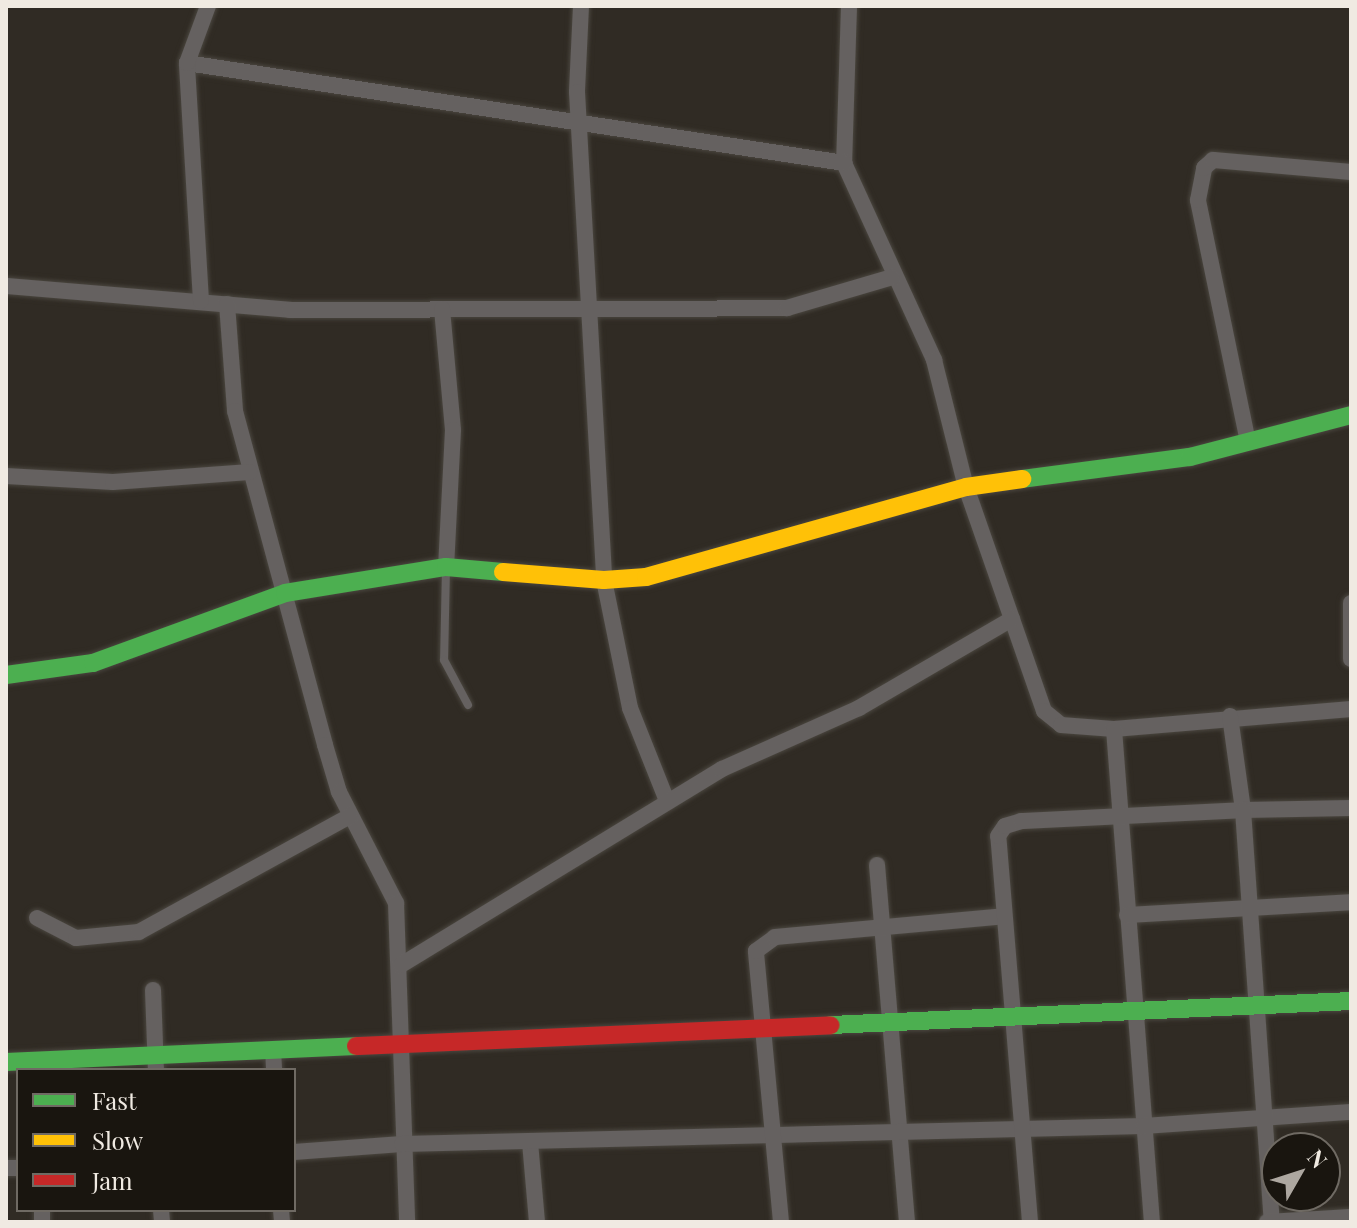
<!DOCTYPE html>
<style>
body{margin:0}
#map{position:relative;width:1357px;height:1228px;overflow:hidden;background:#302b24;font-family:"Playfair Display",serif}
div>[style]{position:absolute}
.roads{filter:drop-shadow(0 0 2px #4a463f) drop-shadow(0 0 2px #4a463f)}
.lane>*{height:8px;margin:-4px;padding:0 4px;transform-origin:4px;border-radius:4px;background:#656160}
.street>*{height:16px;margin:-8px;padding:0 8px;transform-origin:8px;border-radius:8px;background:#656160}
.fast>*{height:18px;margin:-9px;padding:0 9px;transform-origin:9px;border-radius:9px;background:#4caf50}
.slow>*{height:18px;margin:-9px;padding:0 9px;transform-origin:9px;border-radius:9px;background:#ffc107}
.jam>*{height:18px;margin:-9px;padding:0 9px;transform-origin:9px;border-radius:9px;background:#c62828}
span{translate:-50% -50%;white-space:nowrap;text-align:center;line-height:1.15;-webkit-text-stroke:6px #19150f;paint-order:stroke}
.frame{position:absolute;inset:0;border:8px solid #f0eae2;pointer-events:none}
.legend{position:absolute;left:16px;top:1068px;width:280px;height:144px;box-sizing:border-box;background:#19150f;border:2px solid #6f6a63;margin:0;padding:10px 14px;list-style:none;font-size:24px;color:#f0eae2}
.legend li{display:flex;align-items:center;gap:16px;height:40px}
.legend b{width:40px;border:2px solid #6f6a63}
.north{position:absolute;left:1261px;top:1132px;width:80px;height:80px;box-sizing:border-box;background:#19150f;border:2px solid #6f6a63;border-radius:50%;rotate:51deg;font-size:22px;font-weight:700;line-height:32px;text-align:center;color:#f0eae2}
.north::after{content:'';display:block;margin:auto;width:28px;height:36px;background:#ada7a0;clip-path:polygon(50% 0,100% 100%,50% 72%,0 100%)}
</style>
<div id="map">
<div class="roads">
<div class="lane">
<div style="left:446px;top:568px;width:92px;rotate:91.2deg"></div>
<div style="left:444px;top:660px;width:51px;rotate:61.9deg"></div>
</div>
<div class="street">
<div style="left:581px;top:6px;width:86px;rotate:92.7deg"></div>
<div style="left:577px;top:92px;width:489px;rotate:86.8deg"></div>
<div style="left:604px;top:580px;width:131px;rotate:78.5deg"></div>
<div style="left:630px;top:708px;width:100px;rotate:68.3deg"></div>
<div style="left:849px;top:6px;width:157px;rotate:91.8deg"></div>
<div style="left:844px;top:163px;width:217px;rotate:65.4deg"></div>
<div style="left:934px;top:360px;width:131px;rotate:75.9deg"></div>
<div style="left:966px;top:487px;width:237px;rotate:70.8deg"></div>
<div style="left:1044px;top:711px;width:22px;rotate:39deg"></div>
<div style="left:1061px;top:725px;width:53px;rotate:4.3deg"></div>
<div style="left:1114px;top:729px;width:238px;rotate:-4.8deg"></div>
<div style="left:187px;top:63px;width:665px;rotate:8.65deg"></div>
<div style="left:6px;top:286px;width:285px;rotate:4.8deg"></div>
<div style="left:290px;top:310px;width:497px;rotate:-0.2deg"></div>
<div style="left:787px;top:308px;width:109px;rotate:-16.4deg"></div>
<div style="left:201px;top:301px;width:238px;rotate:-93.4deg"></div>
<div style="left:187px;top:63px;width:61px;rotate:-69.8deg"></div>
<div style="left:227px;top:304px;width:107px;rotate:85.7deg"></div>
<div style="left:235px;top:411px;width:346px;rotate:74.9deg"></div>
<div style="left:325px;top:745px;width:49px;rotate:73.4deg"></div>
<div style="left:339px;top:792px;width:125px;rotate:62.8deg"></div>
<div style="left:396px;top:903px;width:319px;rotate:88deg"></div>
<div style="left:442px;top:309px;width:121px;rotate:84.8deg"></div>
<div style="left:453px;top:430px;width:137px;rotate:92.9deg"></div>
<div style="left:1248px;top:442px;width:247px;rotate:-101.7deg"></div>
<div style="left:1198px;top:200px;width:33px;rotate:-79deg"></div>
<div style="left:1204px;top:168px;width:12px;rotate:-42deg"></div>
<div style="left:1213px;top:160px;width:139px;rotate:5deg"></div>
<div style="left:6px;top:476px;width:107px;rotate:3.2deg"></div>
<div style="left:113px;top:482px;width:137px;rotate:-4.2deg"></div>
<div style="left:1351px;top:603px;width:56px;rotate:90deg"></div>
<div style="left:1230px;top:716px;width:95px;rotate:82.1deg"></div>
<div style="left:1243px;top:810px;width:108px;rotate:-1.1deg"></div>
<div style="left:1114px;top:729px;width:494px;rotate:85.6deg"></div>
<div style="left:877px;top:865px;width:358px;rotate:85.2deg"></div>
<div style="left:1127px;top:915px;width:224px;rotate:-3.3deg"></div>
<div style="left:37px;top:918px;width:44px;rotate:27.1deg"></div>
<div style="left:76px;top:938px;width:63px;rotate:-5.4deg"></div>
<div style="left:139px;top:932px;width:241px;rotate:-28.8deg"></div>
<div style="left:401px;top:965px;width:376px;rotate:-31.4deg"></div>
<div style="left:722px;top:769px;width:150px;rotate:-24deg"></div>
<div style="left:859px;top:708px;width:177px;rotate:-30.2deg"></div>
<div style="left:153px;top:990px;width:80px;rotate:87.9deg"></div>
<div style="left:273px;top:1049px;width:21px;rotate:87deg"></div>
<div style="left:530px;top:1142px;width:80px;rotate:85deg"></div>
<div style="left:294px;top:1152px;width:108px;rotate:-4.2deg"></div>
<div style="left:402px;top:1144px;width:742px;rotate:-1.39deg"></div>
<div style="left:1144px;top:1126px;width:207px;rotate:-3.9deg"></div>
<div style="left:6px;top:1168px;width:12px"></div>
<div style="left:42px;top:1210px;width:12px;rotate:90deg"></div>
<div style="left:161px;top:1210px;width:12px;rotate:85deg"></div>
<div style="left:281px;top:1210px;width:12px;rotate:85deg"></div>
<div style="left:781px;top:1222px;width:272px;rotate:-95.3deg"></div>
<div style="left:756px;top:951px;width:24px;rotate:-36deg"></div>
<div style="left:775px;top:937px;width:230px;rotate:-5.2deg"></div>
<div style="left:1030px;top:1222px;width:387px;rotate:-94.7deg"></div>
<div style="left:998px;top:836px;width:12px;rotate:-55deg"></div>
<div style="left:1005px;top:826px;width:17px;rotate:-17deg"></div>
<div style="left:1021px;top:821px;width:222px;rotate:-2.8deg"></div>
<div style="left:1243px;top:810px;width:413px;rotate:86deg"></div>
<div style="left:1267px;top:1222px;width:84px;rotate:-3.4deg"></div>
</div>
<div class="fast">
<div style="left:1022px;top:479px;width:169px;rotate:-7.5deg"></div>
<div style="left:1190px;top:457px;width:166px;rotate:-14.6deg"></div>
<div style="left:6px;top:675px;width:88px;rotate:-7.9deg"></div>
<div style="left:93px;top:663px;width:204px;rotate:-20deg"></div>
<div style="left:285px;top:593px;width:163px;rotate:-9.2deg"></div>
<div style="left:446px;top:567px;width:57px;rotate:5deg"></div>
<div style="left:831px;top:1025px;width:521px;rotate:-2.64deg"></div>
<div style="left:6px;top:1062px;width:350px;rotate:-2.6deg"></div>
</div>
<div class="slow">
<div style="left:503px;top:572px;width:101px;rotate:4.5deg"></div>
<div style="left:604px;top:580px;width:42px;rotate:-4.1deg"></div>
<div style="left:646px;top:577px;width:332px;rotate:-15.7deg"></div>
<div style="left:966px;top:487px;width:57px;rotate:-8.1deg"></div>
</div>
<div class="jam">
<div style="left:356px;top:1046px;width:475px;rotate:-2.5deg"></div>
</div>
</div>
<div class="frame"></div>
<ul class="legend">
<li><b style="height:10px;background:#4caf50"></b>Fast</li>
<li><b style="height:10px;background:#ffc107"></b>Slow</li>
<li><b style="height:10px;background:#c62828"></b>Jam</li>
</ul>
<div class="north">N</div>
</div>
